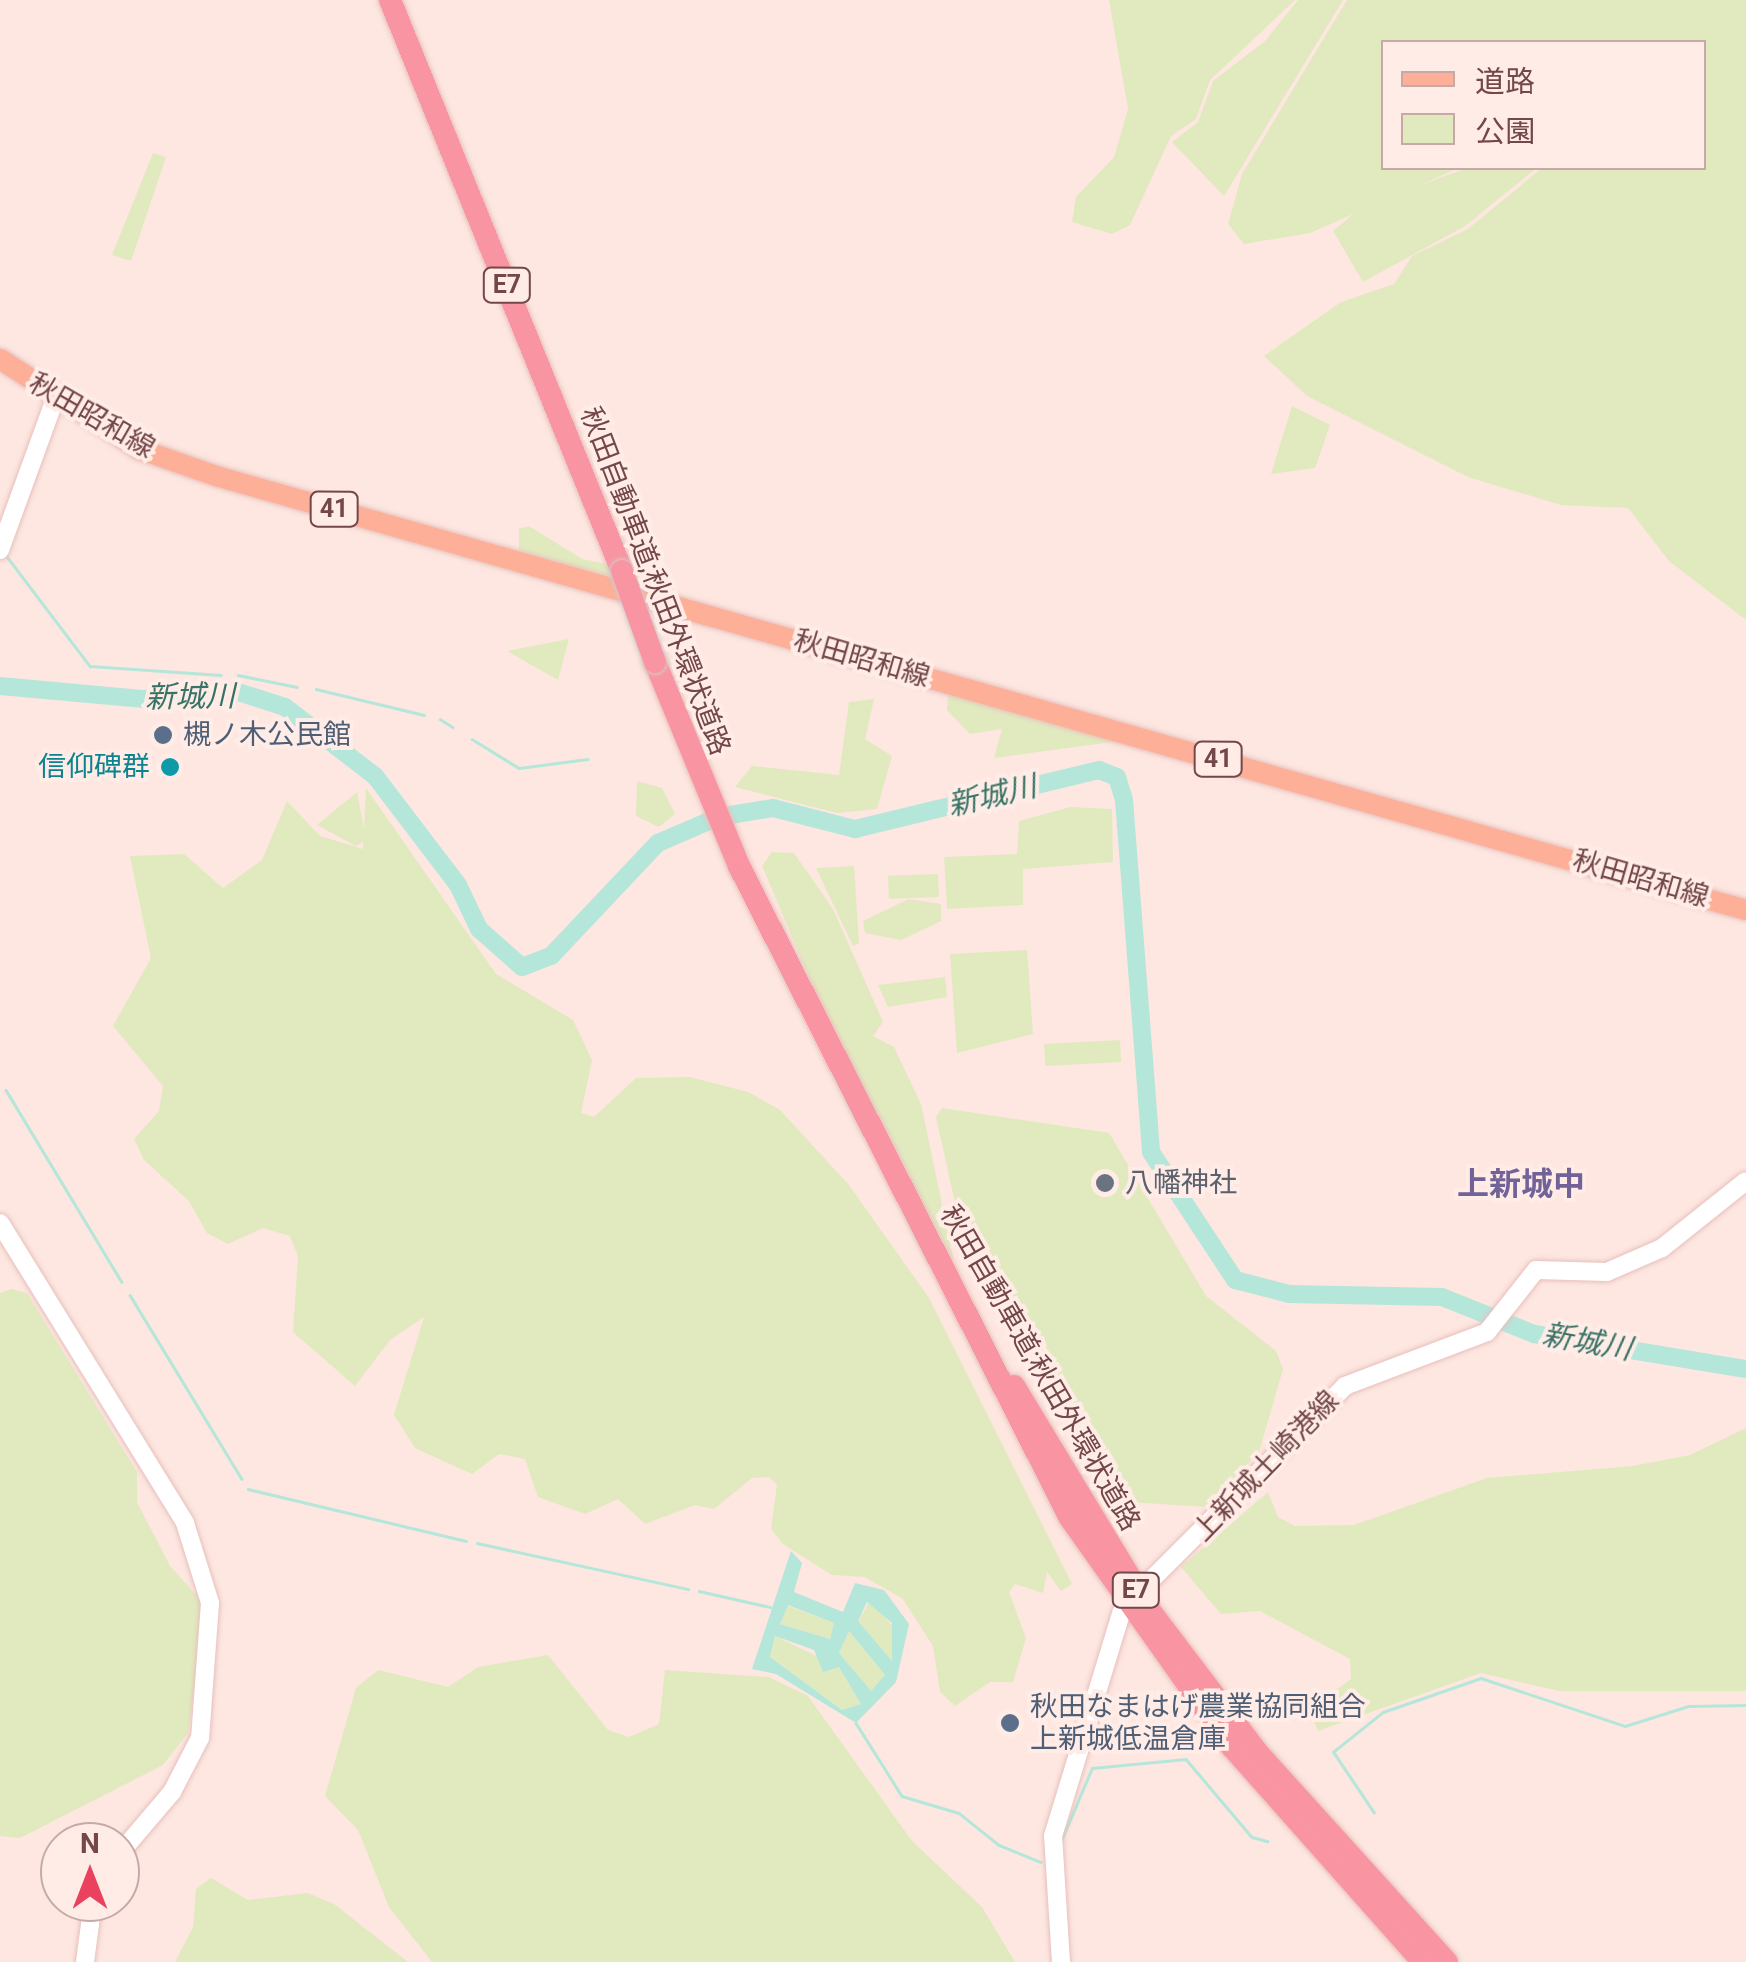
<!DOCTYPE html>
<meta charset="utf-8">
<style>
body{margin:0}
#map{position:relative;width:1746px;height:1962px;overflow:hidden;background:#fde7e0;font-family:Roboto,"Noto Sans JP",sans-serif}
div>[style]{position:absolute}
.green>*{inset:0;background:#e1eabf;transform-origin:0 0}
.water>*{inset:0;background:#b5e6da}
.stream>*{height:2.5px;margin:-1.25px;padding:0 1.25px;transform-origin:1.25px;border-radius:1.25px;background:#b5e6da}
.river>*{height:18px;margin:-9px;padding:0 9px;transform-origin:9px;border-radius:9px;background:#b5e6da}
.roads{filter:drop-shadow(0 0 2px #e8bfbc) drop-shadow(0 0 2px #e8bfbc)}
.secondary>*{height:18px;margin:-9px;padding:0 9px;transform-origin:9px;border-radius:9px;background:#fff}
.primary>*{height:20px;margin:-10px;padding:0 10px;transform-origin:10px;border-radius:10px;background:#fdaf97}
.highway>*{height:22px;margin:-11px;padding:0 11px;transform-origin:11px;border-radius:11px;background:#f995a2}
.bridges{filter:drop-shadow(0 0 2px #d5c8c8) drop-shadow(0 0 2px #d5c8c8)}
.highway-bridge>*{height:22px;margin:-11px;padding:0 11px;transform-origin:11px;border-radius:11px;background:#f995a2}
.dots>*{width:28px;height:28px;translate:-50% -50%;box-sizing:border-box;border:5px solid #ffece7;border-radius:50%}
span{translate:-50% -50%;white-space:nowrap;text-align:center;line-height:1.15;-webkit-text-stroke:8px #ffece7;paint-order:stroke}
.shield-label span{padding:2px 8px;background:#ffece7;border:2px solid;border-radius:8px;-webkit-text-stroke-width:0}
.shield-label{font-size:25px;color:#744749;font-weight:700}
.street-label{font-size:28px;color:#744749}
.service-label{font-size:28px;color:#4e5e75}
.left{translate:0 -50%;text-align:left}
.culture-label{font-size:28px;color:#0d838f}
.right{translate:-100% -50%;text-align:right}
.worship-label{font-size:28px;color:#5b616d}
.water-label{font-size:30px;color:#387366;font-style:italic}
.quarter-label{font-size:32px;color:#716298;font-weight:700}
.legend{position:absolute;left:1381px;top:40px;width:325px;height:130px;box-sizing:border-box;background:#ffece7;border:2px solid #c7aaa8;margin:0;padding:12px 18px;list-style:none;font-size:30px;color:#744749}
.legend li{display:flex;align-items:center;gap:20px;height:50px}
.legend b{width:50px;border:2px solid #c7aaa8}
.north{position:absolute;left:40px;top:1822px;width:100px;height:100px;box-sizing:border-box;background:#ffece7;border:2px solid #c7aaa8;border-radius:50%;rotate:0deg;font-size:28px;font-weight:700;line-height:40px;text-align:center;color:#744749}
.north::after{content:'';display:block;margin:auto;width:35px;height:45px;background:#ea425e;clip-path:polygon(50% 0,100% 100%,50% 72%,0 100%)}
</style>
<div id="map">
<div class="green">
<div style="clip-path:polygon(1109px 0,1295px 0,1210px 80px,1196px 119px,1171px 136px,1130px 225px,1112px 234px,1072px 222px,1076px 197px,1114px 157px,1128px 109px)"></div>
<div style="clip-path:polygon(1298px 0,1343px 0,1224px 196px,1172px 142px,1198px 122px,1213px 81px,1265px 41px)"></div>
<div style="clip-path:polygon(1347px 0,1746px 0,1746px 620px,1669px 561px,1628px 508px,1561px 505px,1468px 477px,1307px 396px,1264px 356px,1341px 302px,1394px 284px,1412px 256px,1468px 229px,1542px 168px,1704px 168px,1704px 42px,1384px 42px,1384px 168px,1459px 168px,1310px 233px,1244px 244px,1228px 224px,1242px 174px)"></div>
<div style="clip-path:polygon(153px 153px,166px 157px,131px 261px,112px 255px)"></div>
<div style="clip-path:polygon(1467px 168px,1537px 168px,1465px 226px,1363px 282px,1333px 231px,1363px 206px)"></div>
<div style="clip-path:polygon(1292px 406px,1330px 425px,1315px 468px,1271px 474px)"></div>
<div style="clip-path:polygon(529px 526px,582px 559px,611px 565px,613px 577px,519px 551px,519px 529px)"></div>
<div style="clip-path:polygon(569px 639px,558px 680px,507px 651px)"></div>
<div style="clip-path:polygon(948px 692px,1110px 739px,1112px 742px,994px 758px,1002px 729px,970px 734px,947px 710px)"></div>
<div style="clip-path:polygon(874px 699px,865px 739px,892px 756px,877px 809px,837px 813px,735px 787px,752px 766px,839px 775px,849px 702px)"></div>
<div style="clip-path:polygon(637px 781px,662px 788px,675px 814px,659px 827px,636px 816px)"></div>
<div style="clip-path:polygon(366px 788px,496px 974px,573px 1020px,592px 1060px,581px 1113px,594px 1117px,636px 1078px,690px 1077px,748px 1092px,780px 1110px,849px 1185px,929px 1298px,1072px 1584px,1061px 1591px,1047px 1572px,1043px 1593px,1015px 1584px,1009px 1592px,1026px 1638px,1013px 1682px,990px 1682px,955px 1706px,940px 1692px,933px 1646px,902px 1598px,864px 1577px,832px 1575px,783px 1544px,771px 1529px,777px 1484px,769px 1477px,752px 1478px,714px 1509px,695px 1505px,645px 1524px,618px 1499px,585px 1514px,538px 1497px,525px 1459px,499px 1454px,472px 1474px,415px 1448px,394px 1415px,424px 1317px,390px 1340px,355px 1386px,293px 1332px,298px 1256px,290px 1236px,263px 1228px,228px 1244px,207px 1233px,189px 1201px,144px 1160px,134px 1139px,159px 1111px,163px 1086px,113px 1026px,151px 958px,130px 856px,184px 854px,223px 888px,262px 860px,287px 801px,320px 836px,363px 849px)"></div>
<div style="clip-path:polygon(357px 792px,366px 840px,356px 846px,317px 825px)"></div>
<div style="clip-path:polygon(1070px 807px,1112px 809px,1113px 862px,1023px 869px,1023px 905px,947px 909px,944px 857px,1017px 854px,1019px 821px)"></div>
<div style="clip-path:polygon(772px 852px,794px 853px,833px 909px,883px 1022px,873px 1036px,894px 1047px,921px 1104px,954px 1262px,827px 1019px,762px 866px)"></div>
<div style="clip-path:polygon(854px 866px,859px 943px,853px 946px,816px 868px)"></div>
<div style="left:938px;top:874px;width:23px;height:50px;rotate:88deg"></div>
<div style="clip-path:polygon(909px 899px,941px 904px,941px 921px,901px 940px,865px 933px,863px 921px)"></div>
<div style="clip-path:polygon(1027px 950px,1033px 1034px,957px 1053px,950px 954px)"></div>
<div style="clip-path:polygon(945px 977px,947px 997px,888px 1007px,878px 985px)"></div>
<div style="left:1120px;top:1040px;width:22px;height:76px;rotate:87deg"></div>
<div style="clip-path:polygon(942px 1108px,1109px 1133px,1206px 1296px,1276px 1351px,1283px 1369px,1259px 1452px,1207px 1507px,1128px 1502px,1114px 1491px,963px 1239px,936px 1117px)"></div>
<div style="clip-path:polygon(11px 1289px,27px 1293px,137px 1472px,137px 1502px,170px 1566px,200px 1599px,203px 1630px,188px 1733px,163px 1765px,20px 1838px,0 1836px,0 1293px)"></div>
<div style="clip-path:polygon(1746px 1428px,1746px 1691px,1559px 1691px,1481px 1673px,1318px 1731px,1309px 1710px,1351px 1679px,1350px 1659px,1260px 1611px,1221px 1614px,1181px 1567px,1268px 1492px,1278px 1517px,1295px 1526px,1354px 1525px,1487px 1478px,1633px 1466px,1690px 1455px)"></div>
<div style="clip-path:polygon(870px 1601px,895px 1629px,892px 1662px,858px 1621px)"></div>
<div style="clip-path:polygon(786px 1605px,834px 1623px,830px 1639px,780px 1624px)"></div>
<div style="clip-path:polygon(849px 1631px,885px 1675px,871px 1692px,839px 1653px)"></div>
<div style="clip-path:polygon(775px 1636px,839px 1667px,862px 1704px,842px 1710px,770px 1657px)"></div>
<div style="clip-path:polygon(548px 1655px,608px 1730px,629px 1737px,659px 1724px,665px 1670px,769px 1677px,808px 1696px,912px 1841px,982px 1907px,1015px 1962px,432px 1962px,389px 1907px,358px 1830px,325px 1796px,356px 1688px,378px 1670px,448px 1687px,478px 1667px)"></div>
<div style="clip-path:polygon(211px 1878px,248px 1900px,308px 1893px,334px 1904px,408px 1962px,175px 1962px,193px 1927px,196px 1889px)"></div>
</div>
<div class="water">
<div style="clip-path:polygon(evenodd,791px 1551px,802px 1563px,794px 1592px,843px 1612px,855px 1583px,884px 1590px,909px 1624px,896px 1682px,856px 1723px,776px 1674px,752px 1669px,791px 1551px,867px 1602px,892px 1623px,892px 1661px,858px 1621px,867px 1602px,791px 1551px,788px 1605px,834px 1623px,830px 1639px,780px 1624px,788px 1605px,791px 1551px,849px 1631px,885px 1675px,871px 1691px,839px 1653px,849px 1631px,791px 1551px,775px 1636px,814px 1650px,823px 1672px,839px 1667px,861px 1704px,842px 1710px,770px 1657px,775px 1636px)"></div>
</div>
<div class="stream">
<div style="left:5px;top:554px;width:141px;rotate:52.8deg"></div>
<div style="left:90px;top:666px;width:131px;rotate:3.9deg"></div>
<div style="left:238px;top:675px;width:60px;rotate:11.5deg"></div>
<div style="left:316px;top:689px;width:111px;rotate:13.5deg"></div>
<div style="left:440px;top:719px;width:15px;rotate:32deg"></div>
<div style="left:472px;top:739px;width:55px;rotate:31.7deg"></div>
<div style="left:519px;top:768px;width:69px;rotate:-7.5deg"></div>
<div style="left:6px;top:1090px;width:224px;rotate:58.9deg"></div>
<div style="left:130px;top:1295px;width:215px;rotate:58.7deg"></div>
<div style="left:248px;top:1489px;width:224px;rotate:13.4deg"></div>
<div style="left:477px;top:1543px;width:216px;rotate:12.3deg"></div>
<div style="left:699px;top:1591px;width:73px;rotate:12.7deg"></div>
<div style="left:856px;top:1723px;width:86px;rotate:57.8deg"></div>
<div style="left:902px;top:1796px;width:59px;rotate:16.6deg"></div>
<div style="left:959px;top:1813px;width:51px;rotate:38.7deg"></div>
<div style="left:999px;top:1845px;width:45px;rotate:22deg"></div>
<div style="left:1374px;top:1813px;width:73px;rotate:-123.9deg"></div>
<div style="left:1333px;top:1752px;width:64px;rotate:-38.7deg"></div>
<div style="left:1383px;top:1712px;width:104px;rotate:-19.1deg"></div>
<div style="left:1481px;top:1678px;width:152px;rotate:18.4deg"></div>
<div style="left:1625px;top:1726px;width:67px;rotate:-17.4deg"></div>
<div style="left:1689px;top:1706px;width:57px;rotate:-1deg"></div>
<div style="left:1061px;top:1841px;width:79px;rotate:-67deg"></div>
<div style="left:1092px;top:1768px;width:94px;rotate:-5.5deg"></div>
<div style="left:1186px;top:1759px;width:102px;rotate:49.8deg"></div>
<div style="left:1252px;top:1837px;width:16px;rotate:15deg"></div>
</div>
<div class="river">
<div style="left:0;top:686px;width:145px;rotate:5.2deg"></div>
<div style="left:144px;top:699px;width:91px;rotate:-5deg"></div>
<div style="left:235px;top:691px;width:52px;rotate:17.7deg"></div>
<div style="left:285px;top:707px;width:113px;rotate:37.5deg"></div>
<div style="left:375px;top:776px;width:137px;rotate:52.7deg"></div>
<div style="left:458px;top:885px;width:49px;rotate:64.5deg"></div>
<div style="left:479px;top:929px;width:57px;rotate:41.5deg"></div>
<div style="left:522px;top:967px;width:31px;rotate:-21deg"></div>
<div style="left:551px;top:956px;width:156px;rotate:-46.6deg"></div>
<div style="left:658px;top:843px;width:65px;rotate:-23.4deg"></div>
<div style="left:718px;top:817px;width:56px;rotate:-9.3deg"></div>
<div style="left:773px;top:808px;width:85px;rotate:14.4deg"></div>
<div style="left:855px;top:829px;width:251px;rotate:-13.6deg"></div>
<div style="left:1099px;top:770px;width:19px;rotate:21deg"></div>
<div style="left:1117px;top:777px;width:24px;rotate:73deg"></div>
<div style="left:1124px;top:800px;width:353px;rotate:85.6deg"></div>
<div style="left:1151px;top:1152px;width:153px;rotate:56.7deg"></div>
<div style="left:1235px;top:1280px;width:56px;rotate:14.5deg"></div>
<div style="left:1289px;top:1294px;width:153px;rotate:1.1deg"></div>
<div style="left:1442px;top:1297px;width:99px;rotate:21.9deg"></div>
<div style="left:1534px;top:1334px;width:215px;rotate:9.4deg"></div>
</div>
<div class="roads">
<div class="secondary">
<div style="left:0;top:550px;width:161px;rotate:-70deg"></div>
<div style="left:0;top:1223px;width:352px;rotate:58.3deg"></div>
<div style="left:185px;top:1523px;width:84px;rotate:72.6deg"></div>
<div style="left:210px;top:1603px;width:135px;rotate:94.2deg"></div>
<div style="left:200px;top:1738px;width:61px;rotate:117.4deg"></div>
<div style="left:172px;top:1792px;width:80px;rotate:130.4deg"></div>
<div style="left:1149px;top:1582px;width:277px;rotate:-45deg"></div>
<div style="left:1345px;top:1386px;width:152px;rotate:-20.8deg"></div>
<div style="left:1487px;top:1332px;width:79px;rotate:-51.7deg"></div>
<div style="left:1536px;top:1270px;width:71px;rotate:1.6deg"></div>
<div style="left:1607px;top:1272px;width:60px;rotate:-23.6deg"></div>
<div style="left:1662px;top:1248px;width:107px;rotate:-38.6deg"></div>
<div style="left:85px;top:1962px;width:61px;rotate:-82.4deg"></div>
<div style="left:1061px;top:1962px;width:126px;rotate:-93.6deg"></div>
<div style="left:1053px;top:1836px;width:235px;rotate:-73deg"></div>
</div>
<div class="primary">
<div style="left:0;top:359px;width:166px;rotate:32.9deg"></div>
<div style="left:139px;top:449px;width:82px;rotate:19.3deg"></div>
<div style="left:216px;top:476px;width:1590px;rotate:15.84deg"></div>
</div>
<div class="highway">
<div style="left:390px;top:0;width:616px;rotate:67.89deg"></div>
<div style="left:655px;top:662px;width:221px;rotate:67.6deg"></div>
<div style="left:739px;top:866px;width:731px;rotate:63.08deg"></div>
<div style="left:1070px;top:1518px;width:281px;rotate:54.7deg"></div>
<div style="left:1232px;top:1747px;width:288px;rotate:48.4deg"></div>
<div style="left:1014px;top:1386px;width:263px;rotate:58.8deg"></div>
<div style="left:1150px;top:1611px;width:177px;rotate:52.8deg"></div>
<div style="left:1257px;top:1752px;width:283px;rotate:47.9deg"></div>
</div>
</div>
<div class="bridges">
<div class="highway-bridge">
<div style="left:622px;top:571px;width:97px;rotate:70.1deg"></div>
</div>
</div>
<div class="dots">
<div style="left:163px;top:735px;background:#5c6f8a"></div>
<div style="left:170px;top:767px;background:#0f9aa8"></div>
<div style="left:1105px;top:1183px;background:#6b7280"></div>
<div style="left:1010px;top:1723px;background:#5c6f8a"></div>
</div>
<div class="shield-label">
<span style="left:507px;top:285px">E7</span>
<span style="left:334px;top:509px">41</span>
<span style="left:1218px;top:759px">41</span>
<span style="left:1136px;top:1590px">E7</span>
</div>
<div class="street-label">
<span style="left:92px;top:416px;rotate:30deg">秋田昭和線</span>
<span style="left:655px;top:581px;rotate:69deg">秋田自動車道;秋田外環状道路</span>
<span style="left:862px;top:659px;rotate:16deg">秋田昭和線</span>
<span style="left:1641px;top:879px;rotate:16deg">秋田昭和線</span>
<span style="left:1040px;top:1368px;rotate:60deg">秋田自動車道;秋田外環状道路</span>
<span style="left:1266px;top:1466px;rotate:-46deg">上新城土崎港線</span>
</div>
<div class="service-label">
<span class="left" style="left:183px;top:735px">槻ノ木公民館</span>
<span class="left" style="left:1030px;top:1723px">秋田なまはげ農業協同組合<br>上新城低温倉庫</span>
</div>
<div class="culture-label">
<span class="right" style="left:150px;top:767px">信仰碑群</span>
</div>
<div class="worship-label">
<span class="left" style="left:1125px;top:1183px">八幡神社</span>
</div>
<div class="water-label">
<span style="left:190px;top:697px;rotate:-1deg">新城川</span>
<span style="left:992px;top:796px;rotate:-13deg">新城川</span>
<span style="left:1587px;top:1342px;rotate:10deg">新城川</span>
</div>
<div class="quarter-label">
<span style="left:1521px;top:1184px">上新城中</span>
</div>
<ul class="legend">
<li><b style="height:12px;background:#fdaf97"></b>道路</li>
<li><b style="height:28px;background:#e1eabf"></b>公園</li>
</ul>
<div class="north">N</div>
</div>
